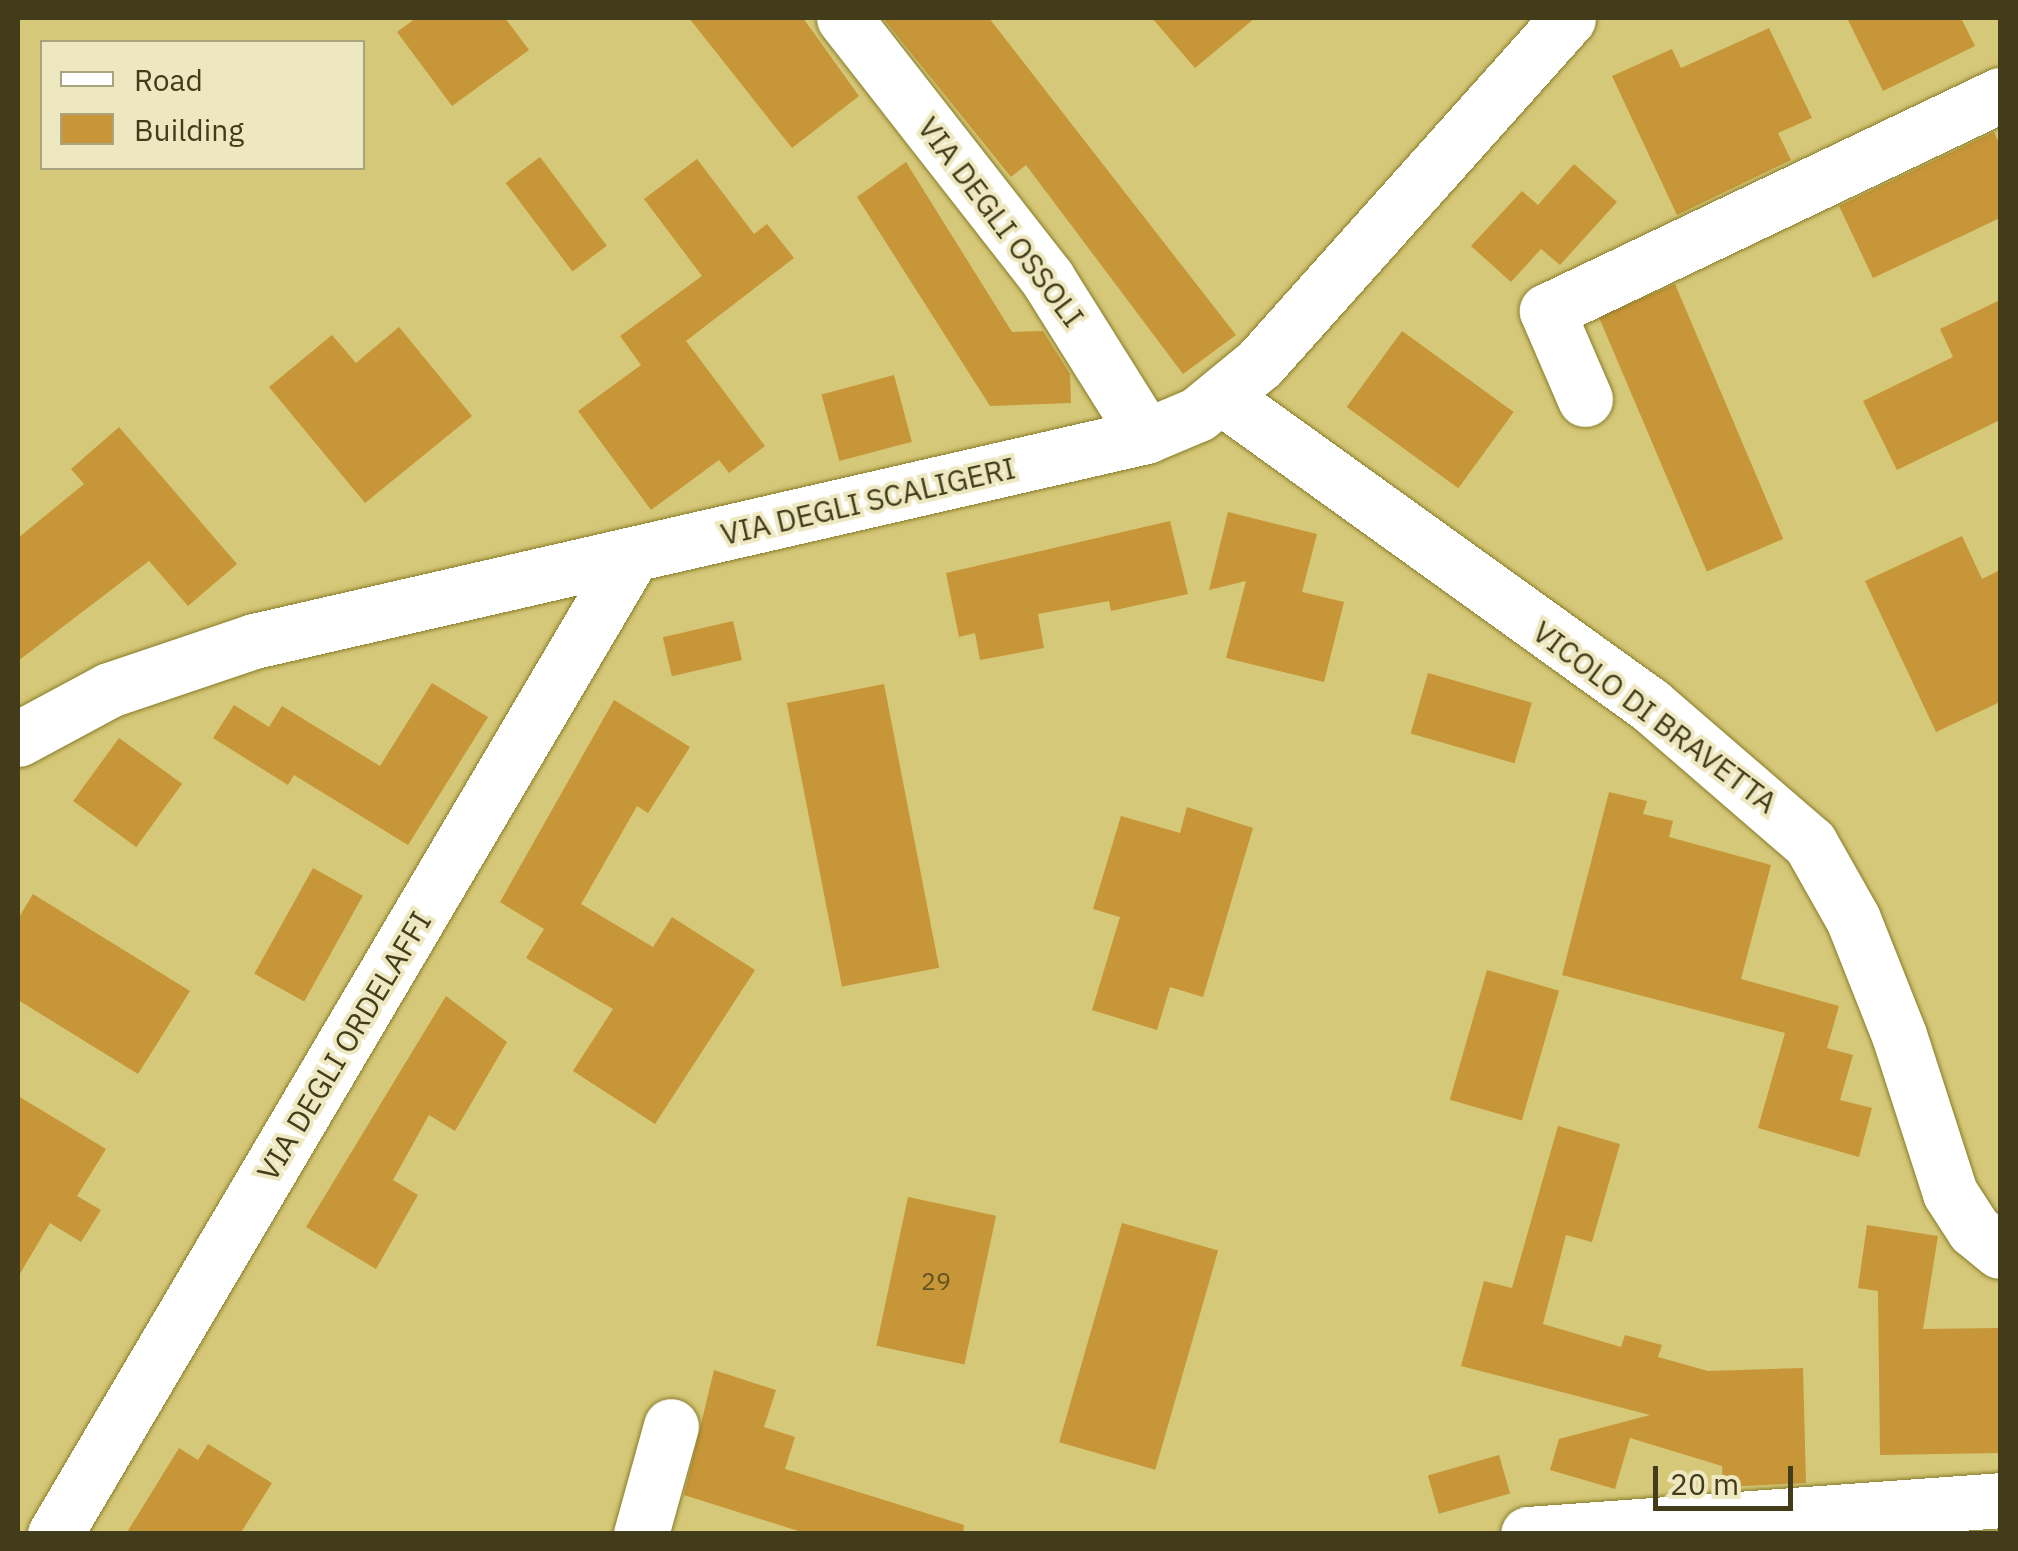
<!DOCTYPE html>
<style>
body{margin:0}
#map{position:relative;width:2018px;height:1551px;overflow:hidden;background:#d5c878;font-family:"IBM Plex Sans",sans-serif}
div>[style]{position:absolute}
.building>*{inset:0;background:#c79638;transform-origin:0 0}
.roads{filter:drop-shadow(0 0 2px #887c29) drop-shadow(0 0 2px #887c29)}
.minor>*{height:55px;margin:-27.5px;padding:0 27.5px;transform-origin:27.5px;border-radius:27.5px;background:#fff}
span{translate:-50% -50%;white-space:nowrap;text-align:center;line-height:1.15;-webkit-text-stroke:8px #eee8c1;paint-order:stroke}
.number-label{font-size:25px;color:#635222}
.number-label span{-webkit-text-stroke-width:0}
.street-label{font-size:30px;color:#423c1b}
.frame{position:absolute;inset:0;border:20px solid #423c1b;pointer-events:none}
.legend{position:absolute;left:40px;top:40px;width:325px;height:130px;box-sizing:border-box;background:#eee8c1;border:2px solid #a9a37f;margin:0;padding:12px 18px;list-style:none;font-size:30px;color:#423c1b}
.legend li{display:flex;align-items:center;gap:20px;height:50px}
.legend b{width:50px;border:2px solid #a9a37f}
.scale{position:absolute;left:1653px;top:1466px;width:140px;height:45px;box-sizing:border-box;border:5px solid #423c1b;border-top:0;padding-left:12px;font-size:30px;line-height:35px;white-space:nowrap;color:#423c1b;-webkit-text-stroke:8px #eee8c1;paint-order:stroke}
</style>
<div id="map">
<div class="building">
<div style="clip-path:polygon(416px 18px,505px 18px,529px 50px,452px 106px,397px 32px)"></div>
<div style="clip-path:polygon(689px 18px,803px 18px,859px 96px,792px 148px)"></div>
<div style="clip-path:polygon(883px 18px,989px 18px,1236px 335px,1183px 374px,1026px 165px,1011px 177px)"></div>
<div style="clip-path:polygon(1152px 18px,1255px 18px,1195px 68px)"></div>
<div style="clip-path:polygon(1847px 18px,1961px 18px,1975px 46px,1883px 91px)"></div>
<div style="clip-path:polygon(1769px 28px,1812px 118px,1778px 133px,1791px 160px,1677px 215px,1612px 76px,1672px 49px,1681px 68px)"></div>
<div style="clip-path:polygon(1994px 132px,2000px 145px,2000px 218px,1873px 278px,1839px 206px)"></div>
<div style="left:540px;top:157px;width:111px;height:43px;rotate:53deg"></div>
<div style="clip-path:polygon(697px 159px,754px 234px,767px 224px,794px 258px,686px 341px,765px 446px,729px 473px,719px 460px,651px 510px,578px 411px,641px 365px,620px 336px,702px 276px,644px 199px)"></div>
<div style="clip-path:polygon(906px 162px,1012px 332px,1043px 331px,1070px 374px,1071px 403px,990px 406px,857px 197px)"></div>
<div style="clip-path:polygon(1574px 164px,1617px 202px,1560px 265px,1541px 249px,1511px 282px,1471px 246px,1522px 191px,1538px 205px)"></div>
<div style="left:1675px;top:284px;width:277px;height:83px;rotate:67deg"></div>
<div style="clip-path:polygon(2000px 300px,2000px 420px,1897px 470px,1863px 401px,1953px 357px,1940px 329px)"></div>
<div style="clip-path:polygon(399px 327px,472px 416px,365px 503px,269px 387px,332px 335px,356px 363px)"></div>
<div style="left:1402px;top:331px;width:138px;height:94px;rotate:36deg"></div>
<div style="left:894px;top:375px;width:69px;height:75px;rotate:75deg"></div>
<div style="clip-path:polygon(119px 427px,237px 564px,188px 606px,149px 561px,18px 661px,18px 538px,84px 484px,71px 469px)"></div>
<div style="clip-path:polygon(1228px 512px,1317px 534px,1302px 592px,1344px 602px,1324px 682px,1226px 658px,1246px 581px,1209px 590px)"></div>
<div style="clip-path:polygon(1170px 521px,1188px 594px,1111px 611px,1109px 601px,1038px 614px,1044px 648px,980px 660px,975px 633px,959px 637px,946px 573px)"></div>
<div style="clip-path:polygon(1962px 536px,1982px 579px,2000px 570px,2000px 702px,1936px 732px,1865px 581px)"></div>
<div style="left:733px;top:621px;width:40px;height:72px;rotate:77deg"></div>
<div style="left:1428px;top:673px;width:108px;height:63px;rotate:16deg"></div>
<div style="clip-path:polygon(432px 683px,488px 717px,408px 845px,294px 775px,288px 785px,213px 738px,234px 705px,269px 727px,282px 706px,380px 766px)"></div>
<div style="left:884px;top:684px;width:289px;height:99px;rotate:79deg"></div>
<div style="clip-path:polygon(614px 700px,690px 747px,648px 813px,637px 806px,581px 904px,653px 947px,672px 917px,755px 970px,655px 1124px,573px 1071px,613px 1009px,526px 958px,544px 929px,500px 902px)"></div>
<div style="left:119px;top:738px;width:78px;height:78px;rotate:36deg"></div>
<div style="clip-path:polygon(1609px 792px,1647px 801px,1643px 814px,1673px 821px,1669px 837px,1771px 865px,1741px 979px,1839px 1006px,1827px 1048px,1853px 1055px,1840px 1100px,1872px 1108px,1859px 1157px,1758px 1128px,1785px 1033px,1562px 975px)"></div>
<div style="clip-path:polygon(1187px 807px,1253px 828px,1203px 997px,1170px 987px,1157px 1030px,1092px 1010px,1120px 917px,1093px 909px,1121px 816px,1180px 833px)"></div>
<div style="left:313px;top:868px;width:57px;height:121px;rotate:29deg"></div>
<div style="clip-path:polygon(33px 894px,190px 991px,138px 1074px,18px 1000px,18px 919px)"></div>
<div style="left:1487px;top:970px;width:75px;height:135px;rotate:16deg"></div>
<div style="clip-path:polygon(446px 996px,507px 1042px,455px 1131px,429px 1115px,393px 1180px,418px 1195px,376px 1269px,306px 1227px)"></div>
<div style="clip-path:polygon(18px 1096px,106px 1149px,77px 1196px,101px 1210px,81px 1242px,50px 1223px,18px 1277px)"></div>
<div style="clip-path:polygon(1558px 1126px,1620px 1144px,1592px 1242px,1566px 1235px,1543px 1324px,1621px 1347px,1625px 1335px,1662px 1345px,1658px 1357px,1708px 1371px,1803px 1368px,1806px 1483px,1723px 1487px,1722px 1466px,1630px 1438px,1615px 1489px,1550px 1470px,1559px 1439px,1650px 1415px,1461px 1366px,1484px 1281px,1512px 1288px)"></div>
<div style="left:908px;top:1197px;width:90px;height:152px;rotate:12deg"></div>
<div style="left:1122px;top:1223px;width:100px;height:228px;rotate:16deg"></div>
<div style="clip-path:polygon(1867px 1225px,1938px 1236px,1923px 1329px,2000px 1328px,2000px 1453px,1880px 1455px,1878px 1291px,1858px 1288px)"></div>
<div style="clip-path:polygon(714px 1370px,776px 1390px,764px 1427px,795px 1437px,785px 1469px,964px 1525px,963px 1534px,808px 1534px,684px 1495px)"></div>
<div style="clip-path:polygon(208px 1444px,272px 1483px,240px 1534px,126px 1534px,179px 1448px,198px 1460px)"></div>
<div style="left:1499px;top:1455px;width:40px;height:74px;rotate:74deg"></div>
</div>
<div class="roads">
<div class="minor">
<div style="left:844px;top:18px;width:330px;rotate:52deg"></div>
<div style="left:1047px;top:278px;width:186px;rotate:57.9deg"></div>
<div style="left:1223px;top:398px;width:526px;rotate:35.71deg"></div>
<div style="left:1650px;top:705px;width:211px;rotate:40.8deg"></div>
<div style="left:1810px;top:843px;width:87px;rotate:60.5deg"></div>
<div style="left:1853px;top:919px;width:125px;rotate:68.4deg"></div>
<div style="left:1899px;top:1035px;width:166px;rotate:72.1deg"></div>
<div style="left:1950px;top:1193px;width:44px;rotate:57deg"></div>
<div style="left:1974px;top:1230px;width:33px;rotate:39deg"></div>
<div style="left:1585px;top:399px;width:96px;rotate:-113.4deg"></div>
<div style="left:1547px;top:311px;width:502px;rotate:-25.49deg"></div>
<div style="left:18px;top:739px;width:103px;rotate:-28.3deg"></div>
<div style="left:109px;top:690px;width:153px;rotate:-18.7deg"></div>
<div style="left:254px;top:641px;width:915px;rotate:-12.94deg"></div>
<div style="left:1146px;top:436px;width:56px;rotate:-22.9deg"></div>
<div style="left:1198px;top:414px;width:80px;rotate:-39.4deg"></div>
<div style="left:1260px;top:363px;width:462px;rotate:-48.2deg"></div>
<div style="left:55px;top:1534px;width:1134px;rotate:-59.48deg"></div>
<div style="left:641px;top:1534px;width:112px;rotate:-74.5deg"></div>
<div style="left:1528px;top:1534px;width:473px;rotate:-4.1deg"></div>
</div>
</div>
<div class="number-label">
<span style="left:936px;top:1281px">29</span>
</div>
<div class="street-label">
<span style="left:1001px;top:222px;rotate:53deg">VIA DEGLI OSSOLI</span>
<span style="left:868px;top:501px;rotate:-13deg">VIA DEGLI SCALIGERI</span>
<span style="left:1655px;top:717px;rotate:37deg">VICOLO DI BRAVETTA</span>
<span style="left:344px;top:1046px;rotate:-59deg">VIA DEGLI ORDELAFFI</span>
</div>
<div class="frame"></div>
<ul class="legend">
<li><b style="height:12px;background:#fff"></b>Road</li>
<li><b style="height:28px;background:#c79638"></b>Building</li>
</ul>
<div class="scale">20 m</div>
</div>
